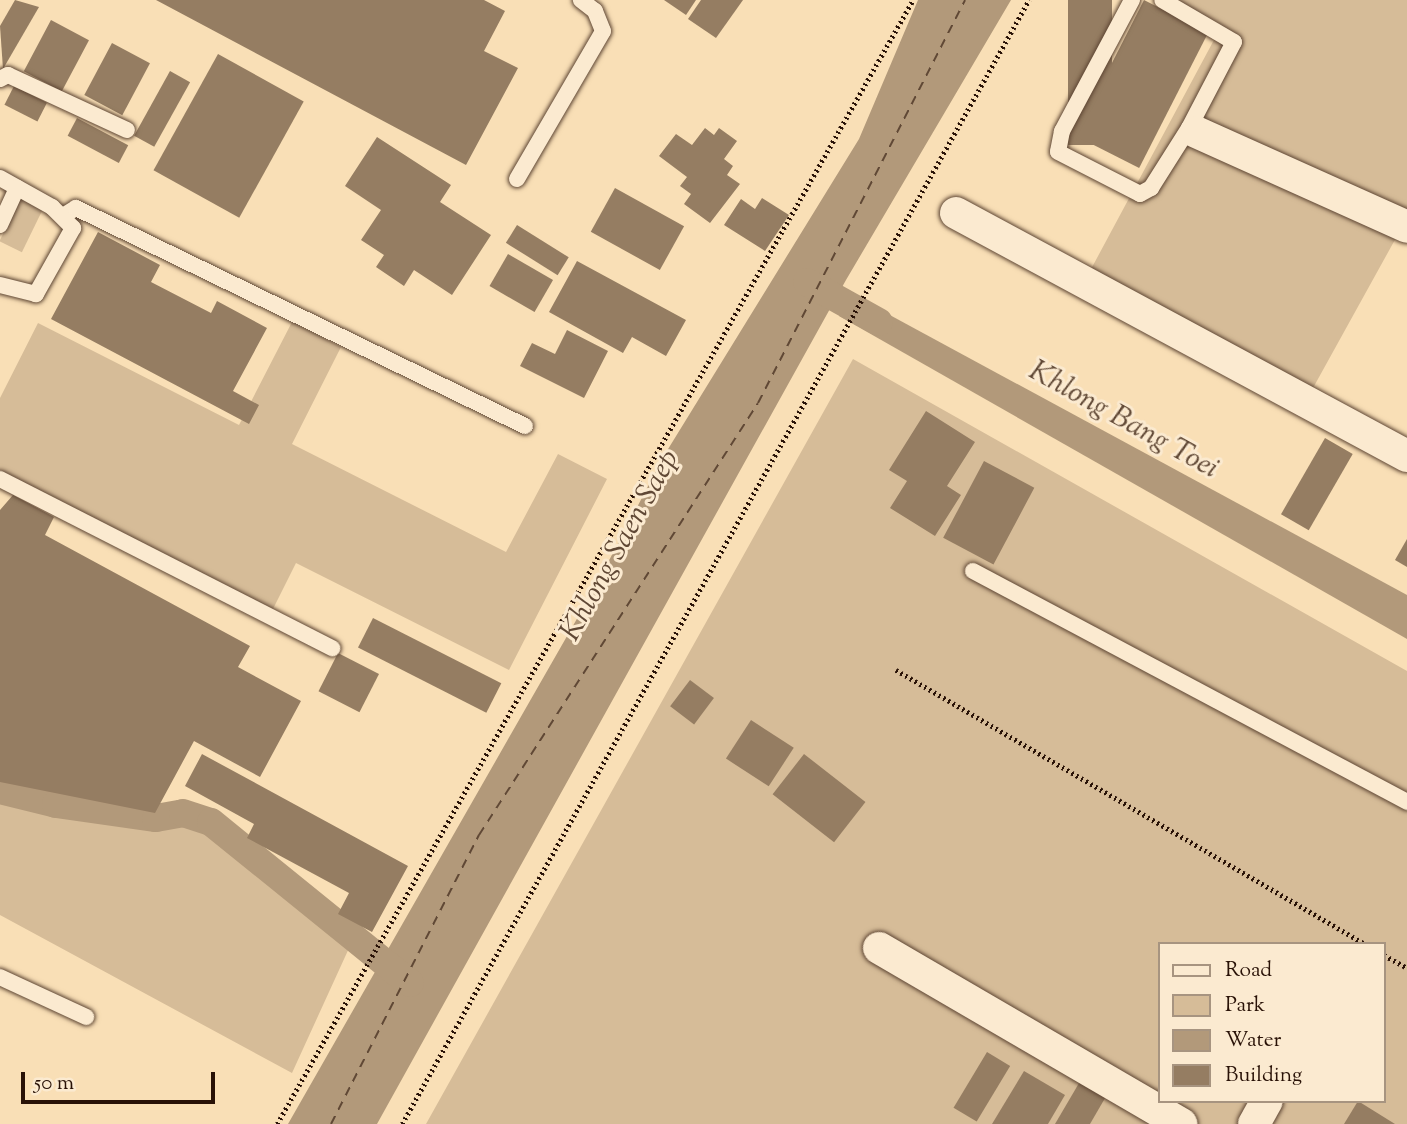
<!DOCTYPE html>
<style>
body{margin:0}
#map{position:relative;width:1407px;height:1124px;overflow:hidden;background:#f9dfb6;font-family:"Sorts Mill Goudy",serif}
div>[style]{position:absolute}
.green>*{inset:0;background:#d6bc98;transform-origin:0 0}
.water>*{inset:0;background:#b2997a}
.canal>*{height:28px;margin:-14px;padding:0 14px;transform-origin:14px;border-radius:14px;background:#b2997a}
.ferry>*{height:2px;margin-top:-1px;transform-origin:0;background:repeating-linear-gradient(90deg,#604835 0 9px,transparent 0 16px)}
.building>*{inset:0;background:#957d62;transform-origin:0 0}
.path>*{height:4.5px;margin-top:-2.25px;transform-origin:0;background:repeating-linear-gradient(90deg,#291207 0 2px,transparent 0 5.5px)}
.roads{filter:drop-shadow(0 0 2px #5d4533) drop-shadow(0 0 2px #5d4533)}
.lane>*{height:16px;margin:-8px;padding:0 8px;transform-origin:8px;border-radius:8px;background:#fbead0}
.street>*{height:32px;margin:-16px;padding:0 16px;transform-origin:16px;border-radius:16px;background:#fbead0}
span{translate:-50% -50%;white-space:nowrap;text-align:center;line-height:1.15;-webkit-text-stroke:6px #fbead0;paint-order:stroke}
.water-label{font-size:30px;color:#604835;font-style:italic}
.legend{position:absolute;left:1158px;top:942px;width:228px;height:161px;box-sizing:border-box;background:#fbead0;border:2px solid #a79480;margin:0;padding:9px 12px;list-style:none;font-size:21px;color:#291207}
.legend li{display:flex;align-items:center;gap:14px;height:35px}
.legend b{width:35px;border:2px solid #a79480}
.scale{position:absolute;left:21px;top:1072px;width:194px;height:32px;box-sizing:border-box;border:4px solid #291207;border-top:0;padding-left:9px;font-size:21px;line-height:24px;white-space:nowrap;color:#291207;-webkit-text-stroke:5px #fbead0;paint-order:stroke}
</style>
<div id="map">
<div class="green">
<div style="clip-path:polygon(1175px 0,1407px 0,1407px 218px,1313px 388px,1090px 271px,1222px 25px)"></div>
<div style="left:20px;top:199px;width:25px;height:47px;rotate:26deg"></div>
<div style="clip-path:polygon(292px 322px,341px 347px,292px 444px,506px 552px,558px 454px,607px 479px,509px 670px,296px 563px,271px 613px,0 476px,0 398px,38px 323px,239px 425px)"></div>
<div style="clip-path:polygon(evenodd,853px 359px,1407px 671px,1407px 1124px,426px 1124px,853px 359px,1160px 944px,1384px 944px,1384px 1101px,1160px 1101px,1160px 944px)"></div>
<div style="clip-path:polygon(0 799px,65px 817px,200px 822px,350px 946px,292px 1073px,0 915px)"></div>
</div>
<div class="water">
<div style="clip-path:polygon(918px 0,1011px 0,846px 280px,377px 1124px,288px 1124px,594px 589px,665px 454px,859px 139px)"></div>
<div style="clip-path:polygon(851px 294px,1407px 595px,1407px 639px,839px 316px)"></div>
</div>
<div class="canal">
<div style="left:807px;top:282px;width:82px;rotate:29.1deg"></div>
<div style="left:0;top:790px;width:58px;rotate:14deg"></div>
<div style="left:56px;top:804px;width:101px;rotate:8deg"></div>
<div style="left:156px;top:818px;width:27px;rotate:-10deg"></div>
<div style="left:183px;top:813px;width:29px;rotate:18deg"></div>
<div style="left:211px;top:822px;width:256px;rotate:39deg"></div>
</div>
<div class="ferry">
<div style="left:331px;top:1124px;width:325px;rotate:-62.9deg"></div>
<div style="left:479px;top:835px;width:514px;rotate:-57.14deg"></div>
<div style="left:758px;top:403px;width:453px;rotate:-62.8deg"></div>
</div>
<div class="building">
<div style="clip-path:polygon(15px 0,39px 7px,3px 69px,0 26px)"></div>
<div style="clip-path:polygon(156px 0,484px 0,505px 11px,484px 51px,518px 68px,466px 165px)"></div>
<div style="clip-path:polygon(664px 0,696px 0,686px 15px)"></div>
<div style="clip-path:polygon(701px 0,743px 0,716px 38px,688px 19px)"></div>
<div style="left:1068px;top:0;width:44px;height:145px"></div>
<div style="left:1144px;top:0;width:72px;height:152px;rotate:27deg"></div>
<div style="left:51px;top:20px;width:43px;height:58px;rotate:28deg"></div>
<div style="left:112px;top:43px;width:43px;height:59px;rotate:28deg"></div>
<div style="left:218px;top:54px;width:98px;height:133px;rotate:29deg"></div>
<div style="left:170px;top:71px;width:23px;height:74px;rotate:29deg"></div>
<div style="left:14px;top:86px;width:37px;height:21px;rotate:27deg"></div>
<div style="left:77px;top:118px;width:58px;height:20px;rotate:28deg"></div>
<div style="clip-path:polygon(705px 128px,714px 135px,719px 128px,737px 141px,724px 159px,733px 166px,727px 175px,740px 184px,710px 223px,684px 204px,691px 194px,680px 186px,687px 177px,659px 156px,676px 134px,692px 145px)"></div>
<div style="clip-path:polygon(377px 137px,451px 185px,440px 202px,491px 235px,452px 295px,414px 270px,404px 286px,376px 267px,384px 255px,361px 240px,381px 210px,345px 186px)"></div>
<div style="left:615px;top:188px;width:79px;height:50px;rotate:29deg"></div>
<div style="clip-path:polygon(762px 198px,789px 215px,765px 251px,724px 225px,741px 199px,755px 209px)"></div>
<div style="left:517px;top:225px;width:61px;height:21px;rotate:32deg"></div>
<div style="clip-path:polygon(98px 232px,160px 265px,151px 282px,211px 313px,217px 301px,267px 328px,233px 391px,259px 405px,249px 424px,51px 319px)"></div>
<div style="left:508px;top:254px;width:52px;height:37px;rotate:30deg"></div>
<div style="clip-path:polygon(577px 261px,686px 320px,666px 356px,632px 337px,623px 353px,549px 312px)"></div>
<div style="clip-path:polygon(567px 330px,608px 351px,584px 398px,520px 366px,532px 343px,555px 354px)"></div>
<div style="clip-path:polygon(926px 411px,975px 442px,947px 486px,961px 495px,935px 536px,890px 508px,907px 481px,889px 470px)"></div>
<div style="left:1325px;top:438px;width:32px;height:88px;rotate:30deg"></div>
<div style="left:984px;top:461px;width:57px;height:87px;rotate:28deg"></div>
<div style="clip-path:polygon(13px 495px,54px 517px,45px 535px,250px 646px,238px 667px,301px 701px,260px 777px,194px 741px,155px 813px,0 782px,0 510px)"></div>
<div style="clip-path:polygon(1407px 539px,1407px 567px,1395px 560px)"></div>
<div style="left:373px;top:618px;width:144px;height:33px;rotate:27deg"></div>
<div style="left:338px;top:653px;width:46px;height:43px;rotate:27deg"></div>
<div style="left:690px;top:680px;width:30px;height:33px;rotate:37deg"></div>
<div style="left:751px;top:720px;width:51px;height:46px;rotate:33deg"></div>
<div style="clip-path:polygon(202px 754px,408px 866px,372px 932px,338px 914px,349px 893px,247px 838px,254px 824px,185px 786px)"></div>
<div style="left:804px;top:754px;width:78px;height:51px;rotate:38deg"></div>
<div style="left:987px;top:1052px;width:27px;height:65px;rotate:31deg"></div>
<div style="clip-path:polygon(1024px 1071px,1065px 1095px,1048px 1124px,992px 1124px)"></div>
<div style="clip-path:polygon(1082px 1078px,1108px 1093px,1090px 1124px,1055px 1124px)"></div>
<div style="clip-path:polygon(1358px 1101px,1395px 1124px,1344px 1124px)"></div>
</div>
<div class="path">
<div style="left:896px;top:670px;width:543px;rotate:30.29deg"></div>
<div style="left:1384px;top:955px;width:26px;rotate:29deg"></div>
<div style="left:277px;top:1124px;width:1291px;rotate:-60.5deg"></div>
<div style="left:402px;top:1124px;width:1287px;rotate:-60.85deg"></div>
</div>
<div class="roads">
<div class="lane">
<div style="left:1132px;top:0;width:149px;rotate:118.1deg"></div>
<div style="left:1062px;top:131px;width:21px;rotate:101deg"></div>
<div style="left:1058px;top:152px;width:92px;rotate:27.1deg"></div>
<div style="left:1140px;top:194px;width:13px;rotate:-29deg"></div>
<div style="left:1151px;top:188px;width:71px;rotate:-57.7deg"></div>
<div style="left:1189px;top:128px;width:97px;rotate:-62.4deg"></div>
<div style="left:1234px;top:42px;width:83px;rotate:-149.7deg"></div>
<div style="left:0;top:79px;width:9px;rotate:-27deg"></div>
<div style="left:8px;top:75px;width:131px;rotate:24.8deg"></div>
<div style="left:0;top:178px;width:60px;rotate:29.1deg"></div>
<div style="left:52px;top:207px;width:30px;rotate:45deg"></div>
<div style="left:73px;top:228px;width:76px;rotate:119.3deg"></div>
<div style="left:36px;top:294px;width:37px;rotate:-166deg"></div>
<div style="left:517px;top:179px;width:171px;rotate:-59.8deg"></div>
<div style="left:603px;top:31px;width:22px;rotate:-112deg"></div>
<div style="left:595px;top:11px;width:18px;rotate:-142deg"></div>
<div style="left:63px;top:216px;width:15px;rotate:-32deg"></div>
<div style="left:76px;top:208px;width:499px;rotate:25.9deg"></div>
<div style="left:0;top:225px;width:41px;rotate:-65.3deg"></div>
<div style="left:0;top:479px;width:373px;rotate:27deg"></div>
<div style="left:973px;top:571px;width:492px;rotate:28deg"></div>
<div style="left:0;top:977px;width:95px;rotate:24.9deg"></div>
</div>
<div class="street">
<div style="left:1196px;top:132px;width:231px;rotate:24.2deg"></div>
<div style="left:956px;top:213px;width:512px;rotate:28.32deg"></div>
<div style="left:879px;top:948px;width:350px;rotate:30.2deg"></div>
<div style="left:1254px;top:1124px;width:26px;rotate:-61deg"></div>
</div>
</div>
<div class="water-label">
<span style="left:1123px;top:421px;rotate:29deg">Khlong Bang Toei</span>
<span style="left:621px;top:546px;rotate:-61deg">Khlong Saen Saep</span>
</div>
<ul class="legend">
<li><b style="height:9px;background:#fbead0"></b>Road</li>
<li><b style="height:19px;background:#d6bc98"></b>Park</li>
<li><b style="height:19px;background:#b2997a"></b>Water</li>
<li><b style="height:19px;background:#957d62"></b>Building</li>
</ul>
<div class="scale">50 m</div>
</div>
